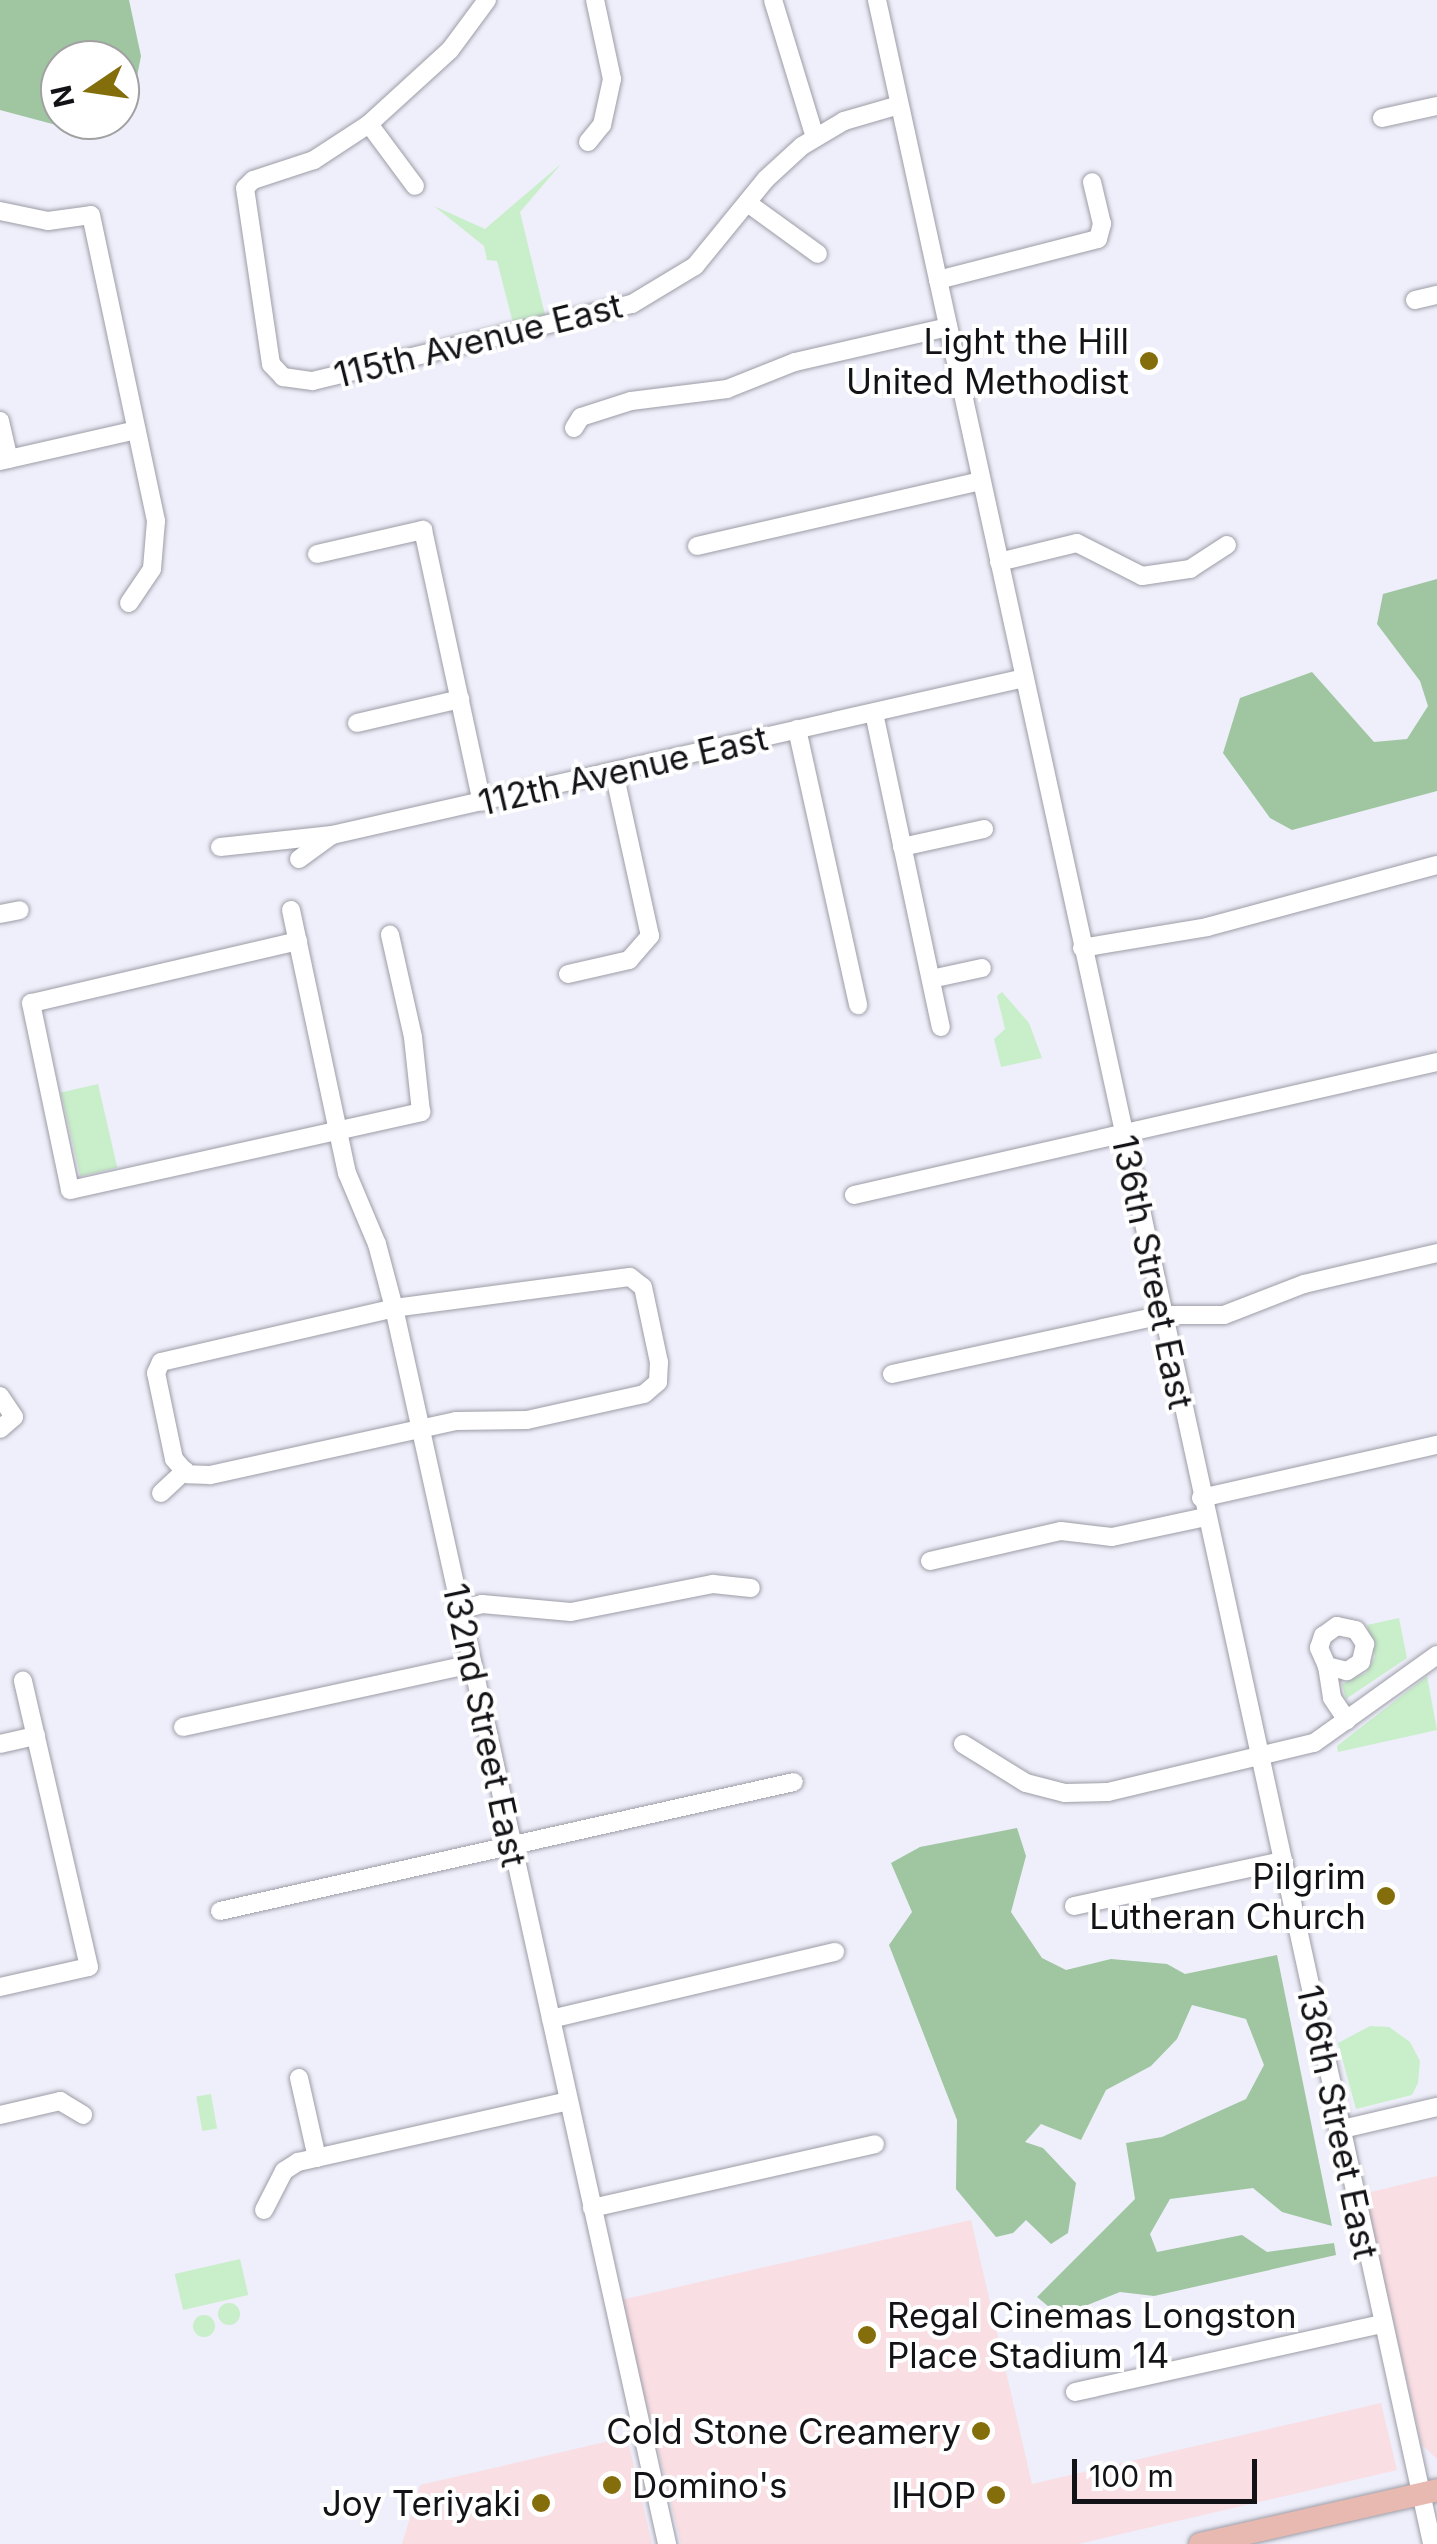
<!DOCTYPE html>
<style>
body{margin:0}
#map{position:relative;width:1437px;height:2544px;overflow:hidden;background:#eeeffa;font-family:Inter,sans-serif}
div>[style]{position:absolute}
.commercial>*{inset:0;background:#f9dee3}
.green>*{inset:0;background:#c9eeca;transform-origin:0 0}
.round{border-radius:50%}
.forest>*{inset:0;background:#9fc5a1}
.roads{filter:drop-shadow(0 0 2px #9d9da7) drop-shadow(0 0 2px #9d9da7)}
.minor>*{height:18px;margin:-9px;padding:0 9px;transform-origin:9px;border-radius:9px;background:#fff}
.major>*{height:22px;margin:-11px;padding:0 11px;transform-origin:11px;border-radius:11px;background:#e8b9b0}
.dots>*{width:28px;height:28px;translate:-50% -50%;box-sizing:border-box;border:5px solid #fff;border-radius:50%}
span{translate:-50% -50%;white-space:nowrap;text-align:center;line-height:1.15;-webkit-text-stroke:8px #fff;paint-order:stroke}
.street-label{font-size:35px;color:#131317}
.poi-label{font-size:35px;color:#131317}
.right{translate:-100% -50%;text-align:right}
.left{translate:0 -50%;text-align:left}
.north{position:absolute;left:40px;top:40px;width:100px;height:100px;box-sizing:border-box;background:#fff;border:2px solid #a1a1a2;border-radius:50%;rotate:257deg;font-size:28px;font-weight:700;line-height:40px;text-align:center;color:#131317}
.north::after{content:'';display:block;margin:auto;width:35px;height:45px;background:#846e0b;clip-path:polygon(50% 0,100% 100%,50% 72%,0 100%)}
.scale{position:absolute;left:1072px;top:2459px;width:185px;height:45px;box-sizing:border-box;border:5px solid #131317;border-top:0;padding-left:12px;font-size:30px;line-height:35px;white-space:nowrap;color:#131317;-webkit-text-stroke:8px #fff;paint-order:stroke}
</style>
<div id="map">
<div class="commercial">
<div style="clip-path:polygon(1437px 2176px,1437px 2459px,1422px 2445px,1363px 2194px)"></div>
<div style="clip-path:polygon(971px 2220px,1032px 2484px,1381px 2403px,1397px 2470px,1078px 2544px,681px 2544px,621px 2300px)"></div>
<div style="clip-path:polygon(627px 2437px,652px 2544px,402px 2544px,420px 2485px)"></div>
</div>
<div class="green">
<div style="clip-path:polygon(561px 164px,520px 212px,545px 315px,513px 323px,497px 261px,487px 260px,484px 246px,434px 206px,485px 229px)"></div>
<div style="clip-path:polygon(1002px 992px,1029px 1023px,1042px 1058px,1001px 1067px,994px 1039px,1005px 1029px,997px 996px)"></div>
<div style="left:98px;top:1084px;width:86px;height:38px;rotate:77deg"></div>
<div style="clip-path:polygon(1399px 1618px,1407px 1658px,1346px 1699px,1342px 1684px,1366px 1673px,1375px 1657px,1367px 1625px)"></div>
<div style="clip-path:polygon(1427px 1676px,1437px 1730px,1338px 1752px,1337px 1746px)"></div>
<div style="clip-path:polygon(1370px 2026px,1389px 2027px,1410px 2042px,1420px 2061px,1418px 2083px,1412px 2095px,1356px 2109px,1338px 2043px)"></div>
<div style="left:211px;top:2094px;width:35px;height:15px;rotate:80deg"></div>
<div style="left:240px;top:2259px;width:37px;height:67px;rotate:77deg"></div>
<div class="round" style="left:218px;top:2303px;width:22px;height:22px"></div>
<div class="round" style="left:193px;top:2315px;width:22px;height:22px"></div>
</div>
<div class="forest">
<div style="clip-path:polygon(0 0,129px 0,141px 56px,133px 97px,120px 105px,120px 60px,60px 60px,60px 120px,93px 120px,75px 130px,0 110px)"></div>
<div style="clip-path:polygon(1437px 579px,1437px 791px,1292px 830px,1270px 818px,1223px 753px,1240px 698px,1312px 672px,1374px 742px,1407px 739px,1428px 706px,1420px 681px,1377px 624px,1383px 594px)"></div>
<div style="clip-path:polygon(1017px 1828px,1026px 1856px,1011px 1912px,1042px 1958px,1066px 1970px,1111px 1959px,1167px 1964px,1185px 1974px,1277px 1955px,1332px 2226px,1282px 2212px,1253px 2188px,1170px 2199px,1150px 2234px,1157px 2252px,1242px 2235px,1267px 2252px,1334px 2243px,1336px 2255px,1154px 2296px,1120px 2292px,1060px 2316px,1037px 2297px,1135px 2199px,1126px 2143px,1162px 2137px,1246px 2099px,1264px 2065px,1246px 2019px,1192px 2005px,1177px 2039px,1151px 2066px,1106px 2090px,1081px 2140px,1041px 2124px,1025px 2142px,1043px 2148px,1076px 2183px,1068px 2233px,1051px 2244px,1026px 2220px,1013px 2233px,996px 2237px,956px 2189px,957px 2120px,889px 1945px,912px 1912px,891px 1863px,920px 1847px)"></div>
</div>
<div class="roads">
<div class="minor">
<div style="left:487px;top:0;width:62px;rotate:126.5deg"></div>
<div style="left:450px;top:50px;width:110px;rotate:137.6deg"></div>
<div style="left:369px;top:124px;width:66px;rotate:146.8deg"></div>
<div style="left:314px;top:160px;width:64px;rotate:161.8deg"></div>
<div style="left:253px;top:180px;width:11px;rotate:135deg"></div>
<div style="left:245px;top:188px;width:178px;rotate:81.6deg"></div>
<div style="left:271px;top:364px;width:18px;rotate:47deg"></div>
<div style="left:283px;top:377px;width:30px;rotate:8deg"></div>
<div style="left:313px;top:381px;width:328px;rotate:-13.6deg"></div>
<div style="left:632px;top:304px;width:74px;rotate:-31.1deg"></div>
<div style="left:695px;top:266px;width:112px;rotate:-50.8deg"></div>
<div style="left:766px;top:179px;width:49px;rotate:-42.5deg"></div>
<div style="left:802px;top:146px;width:49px;rotate:-30.8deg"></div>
<div style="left:844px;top:121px;width:57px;rotate:-16.2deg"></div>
<div style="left:773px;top:0;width:143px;rotate:73deg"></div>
<div style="left:877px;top:0;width:2604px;rotate:77.69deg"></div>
<div style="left:1382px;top:118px;width:56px;rotate:-12.3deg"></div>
<div style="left:369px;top:124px;width:77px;rotate:53.4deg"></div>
<div style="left:588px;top:142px;width:22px;rotate:-51deg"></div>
<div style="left:602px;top:125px;width:47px;rotate:-77.7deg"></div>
<div style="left:612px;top:79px;width:81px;rotate:-102.1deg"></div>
<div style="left:749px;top:204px;width:85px;rotate:35.9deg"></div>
<div style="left:0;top:211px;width:49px;rotate:11.8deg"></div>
<div style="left:48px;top:221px;width:43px;rotate:-7.9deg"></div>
<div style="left:91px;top:215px;width:313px;rotate:78deg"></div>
<div style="left:156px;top:521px;width:48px;rotate:94.8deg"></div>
<div style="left:152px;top:569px;width:41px;rotate:124.1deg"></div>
<div style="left:938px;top:280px;width:165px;rotate:-14.4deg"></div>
<div style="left:1098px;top:239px;width:16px;rotate:-75deg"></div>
<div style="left:1102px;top:224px;width:43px;rotate:-103.4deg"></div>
<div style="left:1415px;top:300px;width:23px;rotate:-13deg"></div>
<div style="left:0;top:421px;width:39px;rotate:77deg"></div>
<div style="left:574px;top:428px;width:13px;rotate:-58deg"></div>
<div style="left:581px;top:417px;width:52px;rotate:-17.7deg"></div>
<div style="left:631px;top:401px;width:97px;rotate:-7.1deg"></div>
<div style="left:727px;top:389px;width:73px;rotate:-21.7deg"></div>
<div style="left:795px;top:362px;width:157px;rotate:-12.9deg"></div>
<div style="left:0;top:461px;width:140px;rotate:-12.8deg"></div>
<div style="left:697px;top:546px;width:290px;rotate:-12.9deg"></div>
<div style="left:317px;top:554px;width:109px;rotate:-12.8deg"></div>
<div style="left:423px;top:530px;width:278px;rotate:77.8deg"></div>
<div style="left:999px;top:562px;width:80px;rotate:-13.7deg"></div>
<div style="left:1077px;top:543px;width:73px;rotate:26.9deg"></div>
<div style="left:1142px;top:576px;width:49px;rotate:-8.3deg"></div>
<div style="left:1190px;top:569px;width:44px;rotate:-33deg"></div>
<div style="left:874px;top:713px;width:321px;rotate:78deg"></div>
<div style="left:357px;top:723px;width:106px;rotate:-13.1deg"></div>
<div style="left:797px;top:729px;width:283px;rotate:77.5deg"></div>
<div style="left:220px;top:847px;width:113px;rotate:-6.1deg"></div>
<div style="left:332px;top:835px;width:710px;rotate:-12.78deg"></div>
<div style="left:902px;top:847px;width:84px;rotate:-12.4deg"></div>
<div style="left:299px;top:859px;width:39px;rotate:-36deg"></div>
<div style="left:291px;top:910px;width:269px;rotate:78deg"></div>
<div style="left:347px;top:1173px;width:77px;rotate:67.1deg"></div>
<div style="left:377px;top:1244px;width:66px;rotate:75.1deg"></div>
<div style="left:394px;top:1308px;width:1266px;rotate:77.54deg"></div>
<div style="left:0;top:914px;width:20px;rotate:-11deg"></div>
<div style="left:298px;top:941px;width:274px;rotate:166.9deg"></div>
<div style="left:31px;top:1003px;width:191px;rotate:78.2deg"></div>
<div style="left:70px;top:1190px;width:360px;rotate:-12.5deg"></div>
<div style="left:421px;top:1112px;width:75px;rotate:-96.1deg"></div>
<div style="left:413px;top:1037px;width:105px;rotate:-102.7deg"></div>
<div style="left:1082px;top:948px;width:127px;rotate:-9.5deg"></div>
<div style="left:1207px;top:927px;width:238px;rotate:-15.1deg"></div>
<div style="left:568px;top:974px;width:63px;rotate:-12.9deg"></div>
<div style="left:629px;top:960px;width:32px;rotate:-49deg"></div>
<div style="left:650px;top:936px;width:168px;rotate:-102.4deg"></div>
<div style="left:931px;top:979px;width:52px;rotate:-12.2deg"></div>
<div style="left:854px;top:1195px;width:598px;rotate:-12.85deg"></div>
<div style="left:630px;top:1277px;width:16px;rotate:38deg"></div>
<div style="left:643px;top:1287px;width:77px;rotate:78deg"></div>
<div style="left:659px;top:1362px;width:20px;rotate:93deg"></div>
<div style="left:658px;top:1382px;width:18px;rotate:139deg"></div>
<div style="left:644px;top:1394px;width:120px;rotate:167.5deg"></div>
<div style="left:527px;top:1420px;width:71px;rotate:179.2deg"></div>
<div style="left:456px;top:1421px;width:252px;rotate:167.6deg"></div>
<div style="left:210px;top:1475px;width:23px;rotate:-178deg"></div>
<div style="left:187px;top:1474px;width:20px;rotate:-131deg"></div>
<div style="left:174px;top:1459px;width:88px;rotate:-101.8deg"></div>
<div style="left:156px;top:1373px;width:12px;rotate:-66deg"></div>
<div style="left:161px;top:1362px;width:239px;rotate:-13deg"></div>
<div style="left:394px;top:1308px;width:238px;rotate:-7.5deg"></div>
<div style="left:892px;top:1374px;width:277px;rotate:-12.3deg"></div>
<div style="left:1163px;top:1315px;width:61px"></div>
<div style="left:1224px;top:1315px;width:86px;rotate:-21.2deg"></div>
<div style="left:1304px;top:1284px;width:137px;rotate:-13.1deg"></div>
<div style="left:0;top:1396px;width:25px;rotate:56deg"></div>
<div style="left:14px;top:1417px;width:18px;rotate:139deg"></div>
<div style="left:161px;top:1493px;width:33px;rotate:-43deg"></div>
<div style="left:1201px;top:1498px;width:242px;rotate:-12.7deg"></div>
<div style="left:930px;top:1561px;width:134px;rotate:-12.9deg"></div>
<div style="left:1061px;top:1531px;width:51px;rotate:6.7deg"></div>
<div style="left:1112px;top:1537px;width:95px;rotate:-12.1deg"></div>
<div style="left:460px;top:1610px;width:23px;rotate:-15deg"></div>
<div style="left:482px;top:1604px;width:89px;rotate:5.1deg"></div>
<div style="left:571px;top:1612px;width:145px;rotate:-11.2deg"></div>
<div style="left:713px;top:1584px;width:38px;rotate:6deg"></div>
<div style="left:1327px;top:1666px;width:20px;rotate:-114deg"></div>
<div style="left:1319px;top:1648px;width:13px;rotate:-72deg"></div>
<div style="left:1323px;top:1636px;width:17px;rotate:-36deg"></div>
<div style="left:1337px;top:1626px;width:19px;rotate:12deg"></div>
<div style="left:1356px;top:1630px;width:17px;rotate:57deg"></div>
<div style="left:1365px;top:1644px;width:18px;rotate:103deg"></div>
<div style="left:1361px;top:1662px;width:17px;rotate:147deg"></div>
<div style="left:1347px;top:1671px;width:21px;rotate:-166deg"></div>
<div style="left:1327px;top:1666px;width:32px;rotate:81deg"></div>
<div style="left:1332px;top:1698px;width:27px;rotate:56deg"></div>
<div style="left:183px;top:1727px;width:296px;rotate:-12.3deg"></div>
<div style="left:0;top:1744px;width:37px;rotate:-13deg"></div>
<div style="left:963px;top:1744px;width:74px;rotate:31.8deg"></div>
<div style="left:1026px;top:1783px;width:40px;rotate:14.4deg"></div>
<div style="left:1065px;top:1793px;width:43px;rotate:-1.3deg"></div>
<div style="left:1108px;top:1792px;width:212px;rotate:-13.4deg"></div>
<div style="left:1314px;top:1743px;width:151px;rotate:-35.6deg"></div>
<div style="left:1074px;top:1906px;width:214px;rotate:-12.2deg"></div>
<div style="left:220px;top:1911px;width:588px;rotate:-12.67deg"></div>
<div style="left:0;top:1987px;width:91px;rotate:-12.7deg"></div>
<div style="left:89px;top:1967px;width:294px;rotate:-103deg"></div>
<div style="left:551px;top:2019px;width:292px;rotate:-13.3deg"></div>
<div style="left:299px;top:2078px;width:82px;rotate:77.3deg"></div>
<div style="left:0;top:2115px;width:62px;rotate:-13.1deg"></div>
<div style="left:60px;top:2101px;width:27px;rotate:31deg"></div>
<div style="left:1338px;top:2130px;width:102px;rotate:-13.1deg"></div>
<div style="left:592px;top:2208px;width:290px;rotate:-12.7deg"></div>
<div style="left:264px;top:2210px;width:44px;rotate:-62.9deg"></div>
<div style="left:284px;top:2171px;width:17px;rotate:-33deg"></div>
<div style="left:298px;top:2162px;width:277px;rotate:-12.7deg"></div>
<div style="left:1075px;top:2392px;width:313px;rotate:-12.5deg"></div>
</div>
<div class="major">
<div style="left:1200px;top:2544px;width:243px;rotate:-12.8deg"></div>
</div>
</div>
<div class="dots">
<div style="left:1149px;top:361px;background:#846e0b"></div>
<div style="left:1386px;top:1896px;background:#846e0b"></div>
<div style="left:867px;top:2335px;background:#846e0b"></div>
<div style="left:981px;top:2431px;background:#846e0b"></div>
<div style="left:612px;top:2485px;background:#846e0b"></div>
<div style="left:996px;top:2495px;background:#846e0b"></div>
<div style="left:541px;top:2503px;background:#846e0b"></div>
</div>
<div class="street-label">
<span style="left:478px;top:340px;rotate:-14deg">115th Avenue East</span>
<span style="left:623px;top:770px;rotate:-13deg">112th Avenue East</span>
<span style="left:1153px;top:1272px;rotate:78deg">136th Street East</span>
<span style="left:485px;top:1725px;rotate:78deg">132nd Street East</span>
<span style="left:1338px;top:2122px;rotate:78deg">136th Street East</span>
</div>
<div class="poi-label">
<span class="right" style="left:1129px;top:361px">Light the Hill<br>United Methodist</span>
<span class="right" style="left:1366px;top:1896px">Pilgrim<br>Lutheran Church</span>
<span class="left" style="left:887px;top:2335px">Regal Cinemas Longston<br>Place Stadium 14</span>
<span class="right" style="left:961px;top:2431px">Cold Stone Creamery</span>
<span class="left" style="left:632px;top:2485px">Domino's</span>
<span class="right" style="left:976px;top:2495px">IHOP</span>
<span class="right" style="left:521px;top:2503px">Joy Teriyaki</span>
</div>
<div class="north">N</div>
<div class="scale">100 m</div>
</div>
